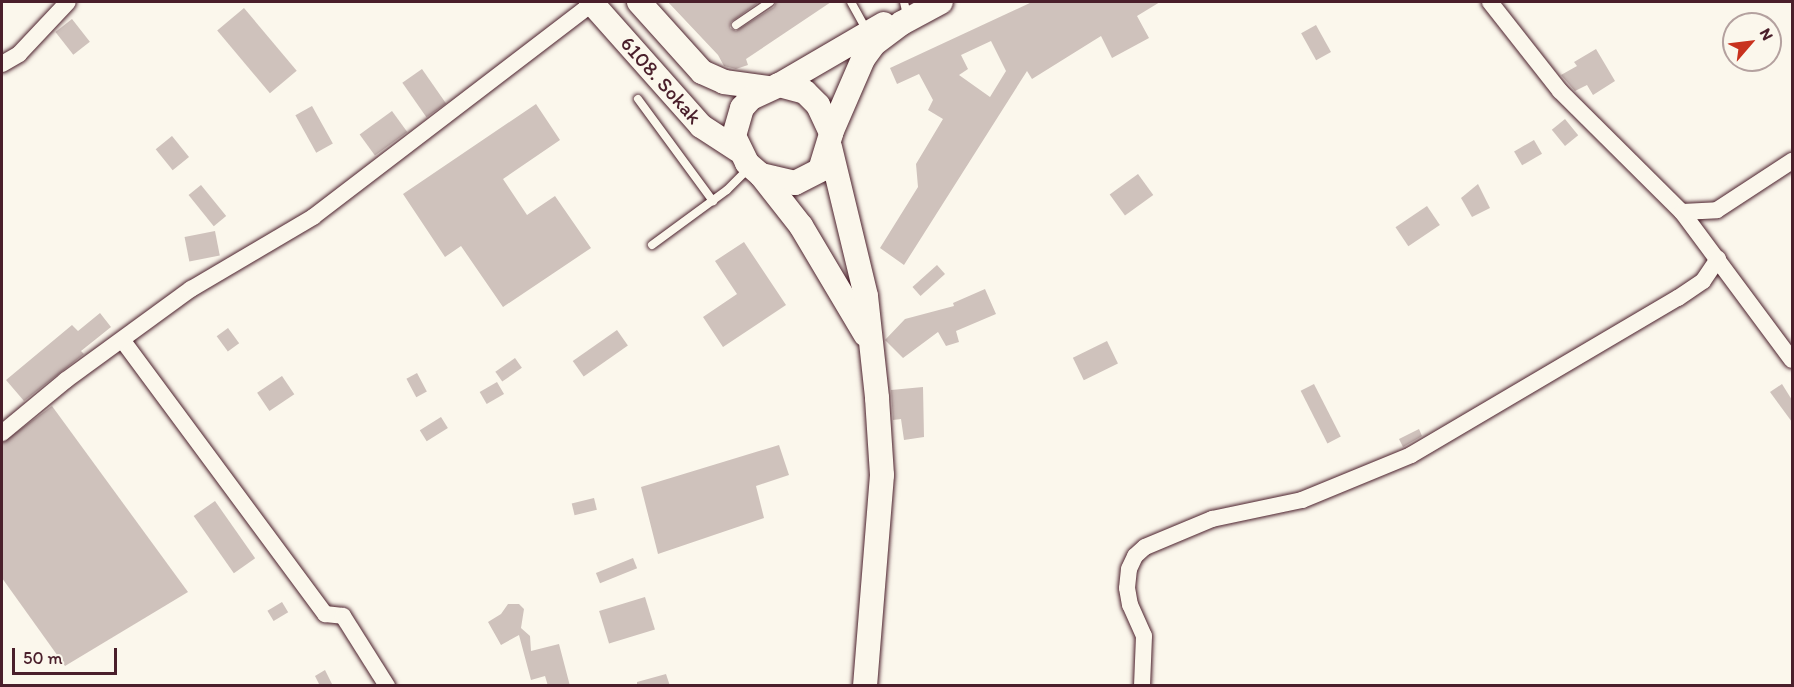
<!DOCTYPE html>
<style>
body{margin:0}
#map{position:relative;width:1794px;height:687px;overflow:hidden;background:#fbf7ec;font-family:Itim,sans-serif}
div>[style]{position:absolute}
.building>*{inset:0;background:#cfc2bc;transform-origin:0 0}
.roads{filter:drop-shadow(0 0 2px #4a1f2b) drop-shadow(0 0 2px #4a1f2b)}
.lane>*{height:8px;margin:-4px;padding:0 4px;transform-origin:4px;border-radius:4px;background:#fbf7ec}
.street>*{height:16px;margin:-8px;padding:0 8px;transform-origin:8px;border-radius:8px;background:#fbf7ec}
.secondary>*{height:24px;margin:-12px;padding:0 12px;transform-origin:12px;border-radius:12px;background:#fbf7ec}
span{translate:-50% -50%;white-space:nowrap;text-align:center;line-height:1.15;-webkit-text-stroke:5px #fbf7ec;paint-order:stroke}
.street-label{font-size:21px;color:#4a1f2b}
.frame{position:absolute;inset:0;border:3px solid #4a1f2b;pointer-events:none}
.north{position:absolute;left:1722px;top:12px;width:60px;height:60px;box-sizing:border-box;background:#fbf7ec;border:2px solid #b4a19f;border-radius:50%;rotate:62deg;font-size:16px;font-weight:700;line-height:24px;text-align:center;color:#4a1f2b}
.north::after{content:'';display:block;margin:auto;width:21px;height:27px;background:#c8321e;clip-path:polygon(50% 0,100% 100%,50% 72%,0 100%)}
.scale{position:absolute;left:12px;top:648px;width:105px;height:27px;box-sizing:border-box;border:3px solid #4a1f2b;border-top:0;padding-left:8px;font-size:18px;line-height:21px;white-space:nowrap;color:#4a1f2b;-webkit-text-stroke:4px #fbf7ec;paint-order:stroke}
</style>
<div id="map">
<div class="building">
<div style="clip-path:polygon(668px 2px,759px 2px,731px 22px,730px 28px,736px 31px,774px 7px,776px 2px,831px 2px,746px 59px,748px 65px,736px 69px,724px 66px,718px 55px)"></div>
<div style="clip-path:polygon(evenodd,1032px 2px,1160px 2px,1137px 16px,1149px 38px,1112px 58px,1101px 36px,1032px 79px,1027px 71px,904px 265px,880px 248px,918px 187px,916px 164px,943px 119px,928px 110px,933px 100px,919px 74px,897px 84px,890px 68px,1032px 2px,991px 41px,1006px 71px,990px 97px,959px 75px,968px 69px,961px 55px,991px 41px)"></div>
<div style="left:244px;top:8px;width:82px;height:35px;rotate:50deg"></div>
<div style="left:72px;top:19px;width:29px;height:21px;rotate:52deg"></div>
<div style="left:1316px;top:25px;width:31px;height:17px;rotate:61deg"></div>
<div style="clip-path:polygon(1596px 49px,1615px 81px,1593px 95px,1587px 85px,1575px 91px,1561px 75px,1577px 66px,1574px 62px)"></div>
<div style="left:422px;top:69px;width:42px;height:24px;rotate:55deg"></div>
<div style="clip-path:polygon(536px 104px,560px 140px,503px 179px,527px 215px,555px 196px,591px 248px,503px 307px,461px 246px,445px 257px,403px 194px)"></div>
<div style="left:312px;top:106px;width:43px;height:19px;rotate:61deg"></div>
<div style="left:392px;top:111px;width:26px;height:40px;rotate:54deg"></div>
<div style="left:1565px;top:119px;width:21px;height:17px;rotate:51deg"></div>
<div style="left:172px;top:136px;width:27px;height:21px;rotate:51deg"></div>
<div style="left:1534px;top:140px;width:16px;height:23px;rotate:60deg"></div>
<div style="left:1138px;top:174px;width:26px;height:35px;rotate:54deg"></div>
<div style="clip-path:polygon(1478px 184px,1490px 208px,1472px 217px,1461px 198px)"></div>
<div style="left:201px;top:185px;width:40px;height:16px;rotate:51deg"></div>
<div style="left:1427px;top:206px;width:23px;height:38px;rotate:56deg"></div>
<div style="left:215px;top:231px;width:25px;height:31px;rotate:79deg"></div>
<div style="clip-path:polygon(744px 242px,786px 305px,723px 347px,703px 317px,737px 294px,715px 261px)"></div>
<div style="left:937px;top:265px;width:12px;height:33px;rotate:48deg"></div>
<div style="clip-path:polygon(985px 289px,996px 314px,956px 331px,959px 342px,946px 346px,938px 332px,903px 358px,885px 340px,905px 319px,954px 306px,953px 303px)"></div>
<div style="clip-path:polygon(100px 313px,111px 327px,81px 351px,84px 354px,24px 401px,6px 380px,72px 325px,78px 331px)"></div>
<div style="left:228px;top:328px;width:19px;height:14px;rotate:54deg"></div>
<div style="left:617px;top:330px;width:19px;height:54px;rotate:55deg"></div>
<div style="left:1107px;top:341px;width:25px;height:38px;rotate:64deg"></div>
<div style="left:515px;top:358px;width:12px;height:24px;rotate:55deg"></div>
<div style="left:417px;top:373px;width:21px;height:12px;rotate:62deg"></div>
<div style="left:282px;top:376px;width:22px;height:30px;rotate:56deg"></div>
<div style="left:497px;top:382px;width:14px;height:20px;rotate:60deg"></div>
<div style="left:1314px;top:384px;width:59px;height:15px;rotate:63deg"></div>
<div style="clip-path:polygon(1782px 384px,1792px 400px,1792px 422px,1770px 392px)"></div>
<div style="clip-path:polygon(923px 387px,924px 437px,904px 440px,901px 419px,893px 420px,891px 390px)"></div>
<div style="clip-path:polygon(52px 406px,188px 592px,65px 666px,2px 578px,2px 443px)"></div>
<div style="left:441px;top:417px;width:13px;height:25px;rotate:58deg"></div>
<div style="clip-path:polygon(1419px 429px,1422px 436px,1403px 447px,1399px 439px)"></div>
<div style="clip-path:polygon(779px 445px,789px 475px,756px 486px,764px 518px,658px 554px,641px 487px)"></div>
<div style="left:594px;top:498px;width:12px;height:23px;rotate:76deg"></div>
<div style="left:215px;top:501px;width:70px;height:26px;rotate:55deg"></div>
<div style="left:633px;top:558px;width:11px;height:40px;rotate:68deg"></div>
<div style="left:645px;top:597px;width:34px;height:48px;rotate:73deg"></div>
<div style="left:282px;top:602px;width:12px;height:17px;rotate:59deg"></div>
<div style="clip-path:polygon(508px 604px,519px 604px,524px 609px,521px 628px,530px 636px,531px 651px,559px 644px,570px 686px,548px 686px,545px 676px,531px 680px,519px 635px,501px 645px,488px 622px,501px 614px)"></div>
<div style="clip-path:polygon(325px 670px,333px 686px,320px 686px,315px 676px)"></div>
<div style="clip-path:polygon(666px 674px,670px 686px,637px 686px,637px 682px)"></div>
</div>
<div class="roads">
<div class="lane">
<div style="left:851px;top:2px;width:35px;rotate:61deg"></div>
<div style="left:904px;top:2px;width:9px;rotate:77deg"></div>
<div style="left:736px;top:25px;width:41px;rotate:-34.1deg"></div>
<div style="left:638px;top:99px;width:127px;rotate:53.7deg"></div>
<div style="left:652px;top:245px;width:93px;rotate:-36.3deg"></div>
<div style="left:727px;top:190px;width:33px;rotate:-45deg"></div>
</div>
<div class="street">
<div style="left:1490px;top:2px;width:113px;rotate:51.8deg"></div>
<div style="left:1560px;top:91px;width:172px;rotate:44.8deg"></div>
<div style="left:1682px;top:212px;width:184px;rotate:53.4deg"></div>
<div style="left:2px;top:64px;width:20px;rotate:-30deg"></div>
<div style="left:19px;top:54px;width:71px;rotate:-46.7deg"></div>
<div style="left:1682px;top:212px;width:35px;rotate:-3deg"></div>
<div style="left:1717px;top:210px;width:90px;rotate:-33.2deg"></div>
<div style="left:123px;top:341px;width:340px;rotate:53.5deg"></div>
<div style="left:325px;top:614px;width:18px;rotate:6deg"></div>
<div style="left:343px;top:616px;width:83px;rotate:57.8deg"></div>
<div style="left:2px;top:433px;width:83px;rotate:-39.6deg"></div>
<div style="left:66px;top:380px;width:155px;rotate:-36.1deg"></div>
<div style="left:191px;top:289px;width:142px;rotate:-30.5deg"></div>
<div style="left:313px;top:217px;width:352px;rotate:-37.4deg"></div>
<div style="left:1142px;top:686px;width:50px;rotate:-87.7deg"></div>
<div style="left:1144px;top:636px;width:34px;rotate:-114deg"></div>
<div style="left:1130px;top:605px;width:17px;rotate:-100deg"></div>
<div style="left:1127px;top:588px;width:19px;rotate:-84deg"></div>
<div style="left:1129px;top:569px;width:14px;rotate:-65deg"></div>
<div style="left:1135px;top:556px;width:13px;rotate:-42deg"></div>
<div style="left:1145px;top:547px;width:73px;rotate:-22.7deg"></div>
<div style="left:1212px;top:519px;width:92px;rotate:-11.9deg"></div>
<div style="left:1302px;top:500px;width:118px;rotate:-22.4deg"></div>
<div style="left:1411px;top:455px;width:310px;rotate:-30.5deg"></div>
<div style="left:1678px;top:298px;width:30px;rotate:-34deg"></div>
<div style="left:1703px;top:281px;width:27px;rotate:-56deg"></div>
</div>
<div class="secondary">
<div style="left:591px;top:2px;width:166px;rotate:48.4deg"></div>
<div style="left:701px;top:126px;width:44px;rotate:33deg"></div>
<div style="left:639px;top:2px;width:94px;rotate:48deg"></div>
<div style="left:702px;top:72px;width:24px;rotate:24deg"></div>
<div style="left:724px;top:82px;width:44px;rotate:7.8deg"></div>
<div style="left:779px;top:85px;width:121px;rotate:-30.2deg"></div>
<div style="left:831px;top:133px;width:31px;rotate:-115deg"></div>
<div style="left:818px;top:105px;width:18px;rotate:-135deg"></div>
<div style="left:805px;top:92px;width:27px;rotate:-165deg"></div>
<div style="left:779px;top:85px;width:31px;rotate:155deg"></div>
<div style="left:751px;top:98px;width:13px;rotate:132deg"></div>
<div style="left:742px;top:108px;width:29px;rotate:106deg"></div>
<div style="left:734px;top:136px;width:30px;rotate:64deg"></div>
<div style="left:747px;top:163px;width:18px;rotate:41deg"></div>
<div style="left:761px;top:175px;width:65px;rotate:51.9deg"></div>
<div style="left:801px;top:226px;width:126px;rotate:59.3deg"></div>
<div style="left:830px;top:147px;width:153px;rotate:76.4deg"></div>
<div style="left:866px;top:296px;width:103px;rotate:83.8deg"></div>
<div style="left:877px;top:398px;width:77px;rotate:86.3deg"></div>
<div style="left:882px;top:475px;width:212px;rotate:94.6deg"></div>
<div style="left:761px;top:175px;width:35px;rotate:13deg"></div>
<div style="left:795px;top:183px;width:28px;rotate:-27deg"></div>
<div style="left:820px;top:170px;width:39px;rotate:-73deg"></div>
<div style="left:831px;top:133px;width:81px;rotate:-66.6deg"></div>
<div style="left:863px;top:59px;width:19px;rotate:-54deg"></div>
<div style="left:874px;top:44px;width:35px;rotate:-37deg"></div>
<div style="left:902px;top:23px;width:44px;rotate:-28.3deg"></div>
</div>
</div>
<div class="street-label">
<span style="left:661px;top:80px;rotate:48deg">6108. Sokak</span>
</div>
<div class="frame"></div>
<div class="north">N</div>
<div class="scale">50 m</div>
</div>
